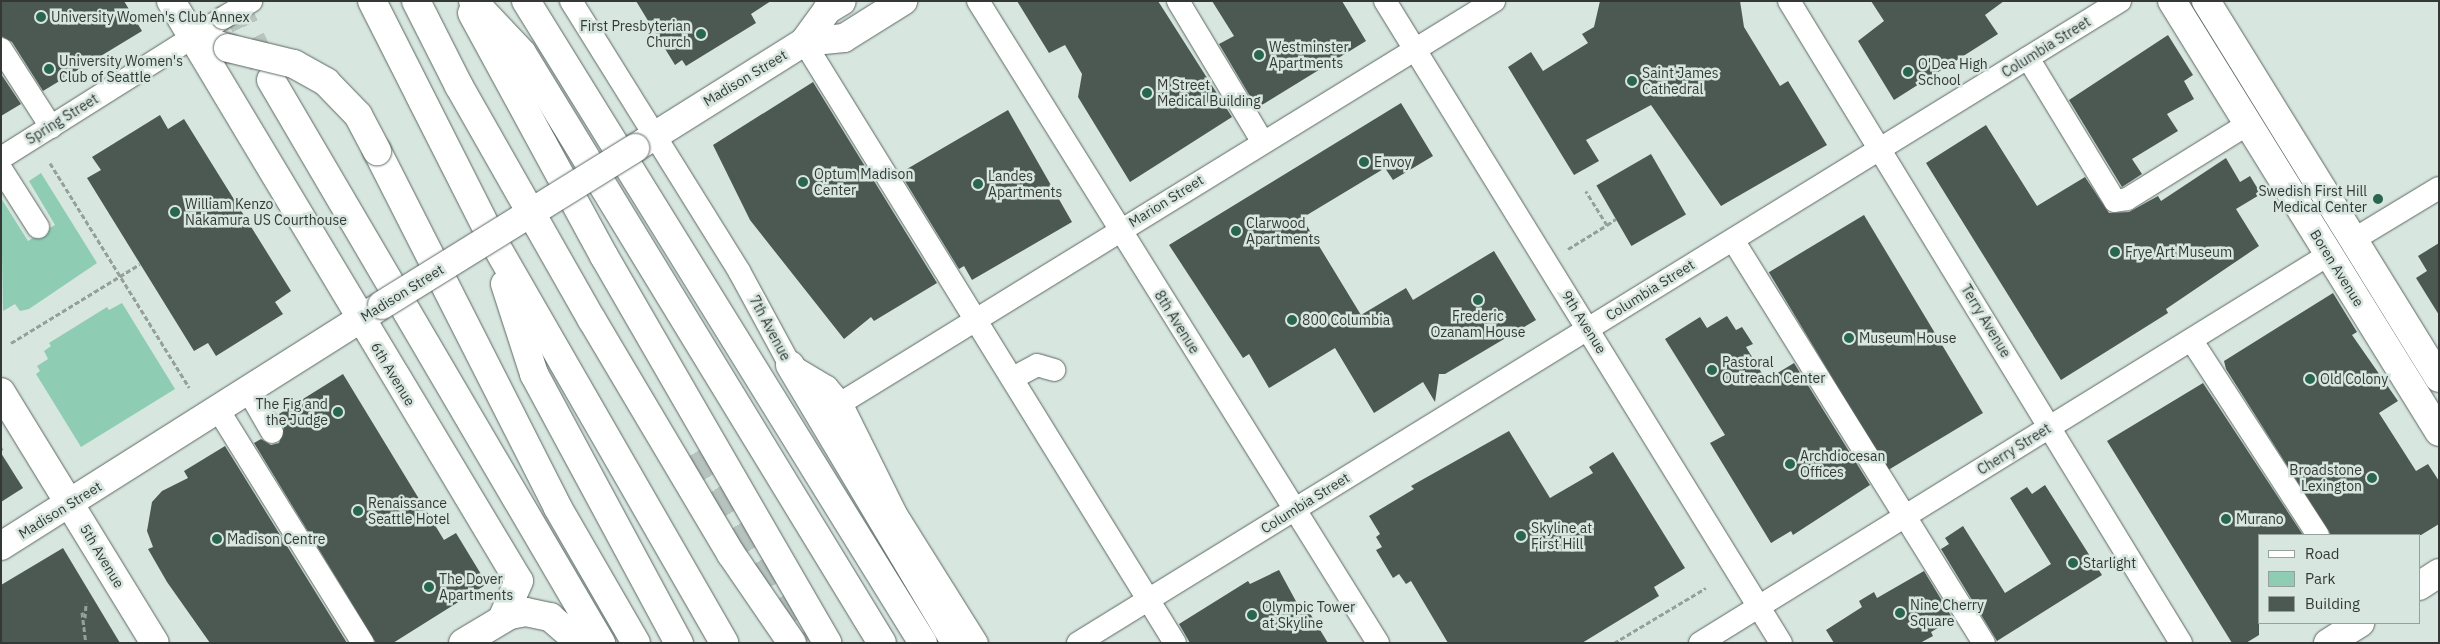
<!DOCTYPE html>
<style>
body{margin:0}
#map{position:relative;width:2440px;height:644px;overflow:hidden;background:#d8e6e0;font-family:"IBM Plex Sans",sans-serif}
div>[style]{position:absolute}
.green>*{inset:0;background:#8eccb3}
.building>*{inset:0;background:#4c5852;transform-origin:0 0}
.highway-tunnel>*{height:28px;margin-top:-14px;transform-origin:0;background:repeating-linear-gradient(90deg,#b7c3be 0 28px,transparent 0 42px)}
.path>*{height:3px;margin-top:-1.5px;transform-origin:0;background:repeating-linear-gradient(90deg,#959f9b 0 5px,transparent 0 7.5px)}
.roads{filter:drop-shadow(0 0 1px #5c6863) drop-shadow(0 0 1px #5c6863)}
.minor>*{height:22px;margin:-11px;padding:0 11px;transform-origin:11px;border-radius:11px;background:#fff}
.major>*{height:28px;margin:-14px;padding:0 14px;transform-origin:14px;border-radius:14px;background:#fff}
.highway>*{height:28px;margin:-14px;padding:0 14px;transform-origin:14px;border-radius:14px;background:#fff}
.bridges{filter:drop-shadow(0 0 1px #5c6863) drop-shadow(0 0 1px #5c6863)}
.minor-bridge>*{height:22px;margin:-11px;padding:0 11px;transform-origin:11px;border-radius:11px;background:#fff}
.major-bridge>*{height:28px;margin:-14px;padding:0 14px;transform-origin:14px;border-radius:14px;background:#fff}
.highway-bridge>*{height:28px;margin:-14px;padding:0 14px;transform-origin:14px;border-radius:14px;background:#fff}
.dots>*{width:14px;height:14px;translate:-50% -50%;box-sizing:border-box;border:2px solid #d8e6e0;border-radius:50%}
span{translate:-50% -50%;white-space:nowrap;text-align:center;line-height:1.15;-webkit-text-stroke:5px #d8e6e0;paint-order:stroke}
.poi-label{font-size:14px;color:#343937}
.left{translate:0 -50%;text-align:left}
.right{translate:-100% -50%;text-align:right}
.street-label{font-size:14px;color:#343937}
.frame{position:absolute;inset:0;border:2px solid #343937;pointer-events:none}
.legend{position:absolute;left:2258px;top:534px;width:162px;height:90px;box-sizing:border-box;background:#d8e6e0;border:1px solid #96a19c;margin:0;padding:6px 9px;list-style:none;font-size:15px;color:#343937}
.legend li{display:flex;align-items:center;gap:10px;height:25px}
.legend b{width:25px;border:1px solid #96a19c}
</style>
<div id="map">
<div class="green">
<div style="clip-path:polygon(41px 173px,97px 263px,29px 309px,20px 311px,15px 304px,3px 311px,1px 198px,28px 241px,55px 225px,29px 181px)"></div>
<div style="clip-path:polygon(122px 303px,175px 389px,81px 447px,36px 374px,40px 371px,37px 366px,48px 359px,44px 351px,51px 346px,49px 343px,107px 307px,109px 310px)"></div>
</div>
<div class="building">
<div style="clip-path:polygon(1px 1px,124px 1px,142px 31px,43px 91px,12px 42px,1px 36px)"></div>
<div style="clip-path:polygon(636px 1px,771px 1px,751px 14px,756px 23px,686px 66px,682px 60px,675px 65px)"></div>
<div style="clip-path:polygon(1017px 1px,1158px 1px,1232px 117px,1130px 182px,1078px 97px,1082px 74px,1065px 45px,1049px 53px)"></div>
<div style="clip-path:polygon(1212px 1px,1342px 1px,1366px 41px,1257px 108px,1219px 44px,1234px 36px)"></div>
<div style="clip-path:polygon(1600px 1px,1740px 1px,1744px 27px,1780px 86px,1788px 81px,1827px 145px,1721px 206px,1651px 105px,1586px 140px,1599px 161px,1574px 175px,1508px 67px,1531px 52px,1543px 71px,1588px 43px,1582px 34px,1594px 27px)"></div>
<div style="clip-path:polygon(1871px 1px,2004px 1px,1985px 15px,1998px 34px,1894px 100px,1858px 41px,1884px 21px)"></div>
<div style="clip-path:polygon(2168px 35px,2193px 75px,2184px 81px,2194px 99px,2167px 114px,2178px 131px,2132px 159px,2142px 174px,2122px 187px,2069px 100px)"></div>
<div style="clip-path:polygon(1px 74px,21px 104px,1px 116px)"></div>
<div style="clip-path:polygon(813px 82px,937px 283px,874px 321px,871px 317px,844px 339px,750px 220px,713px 145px)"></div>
<div style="clip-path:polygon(1401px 103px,1433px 156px,1393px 180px,1385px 168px,1302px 218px,1361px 315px,1406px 288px,1413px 300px,1494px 251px,1536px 320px,1445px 374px,1439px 374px,1435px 402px,1423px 382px,1374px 413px,1335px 348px,1269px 388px,1249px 354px,1243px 358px,1169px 245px)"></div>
<div style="clip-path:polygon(1008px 110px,1072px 222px,972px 280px,964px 266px,959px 269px,900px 173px)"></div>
<div style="clip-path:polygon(160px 115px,168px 129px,184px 119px,291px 291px,275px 302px,283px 314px,216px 356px,208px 343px,194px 351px,87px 178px,101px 170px,92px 157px)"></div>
<div style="clip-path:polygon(1986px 125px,2037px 206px,2085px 177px,2109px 213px,2129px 212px,2158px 196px,2161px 201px,2226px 158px,2240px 182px,2250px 176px,2261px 194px,2236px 209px,2259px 246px,2166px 309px,2168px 313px,2061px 380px,1926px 163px)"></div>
<div style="left:1651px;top:154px;width:70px;height:63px;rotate:60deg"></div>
<div style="left:1864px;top:215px;width:231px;height:111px;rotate:59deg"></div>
<div style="clip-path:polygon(2439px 243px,2439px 315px,2416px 278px,2427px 271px,2418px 256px)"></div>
<div style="clip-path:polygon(2333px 293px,2357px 332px,2352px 335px,2398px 401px,2379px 413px,2416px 471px,2428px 464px,2439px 481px,2439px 524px,2421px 535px,2331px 535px,2226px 369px,2224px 361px)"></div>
<div style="clip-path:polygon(1727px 316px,1736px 330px,1742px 327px,1753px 344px,1746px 347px,1766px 380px,1794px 363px,1870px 485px,1793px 535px,1791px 531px,1771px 543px,1710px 443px,1725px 435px,1665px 339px,1700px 317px,1707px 328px)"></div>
<div style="clip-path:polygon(343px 374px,444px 540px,456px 533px,487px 584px,393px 643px,376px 643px,254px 443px,261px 439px,271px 445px,279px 443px,285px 424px,279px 414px)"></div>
<div style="clip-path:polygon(2203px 383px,2303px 535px,2259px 535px,2259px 635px,2246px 643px,2232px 643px,2107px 441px)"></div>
<div style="clip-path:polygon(1509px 431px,1550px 498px,1593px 473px,1589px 467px,1613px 452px,1685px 568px,1654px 587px,1659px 596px,1582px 643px,1448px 643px,1411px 581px,1406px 584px,1399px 574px,1393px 578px,1376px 550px,1382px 547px,1376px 537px,1380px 534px,1369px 516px,1414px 489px,1411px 486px)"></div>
<div style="clip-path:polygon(225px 446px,347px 643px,210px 643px,167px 582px,148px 549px,153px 547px,147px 531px,152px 502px,162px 491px,188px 478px,184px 471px)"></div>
<div style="clip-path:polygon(1px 453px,23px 488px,1px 502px)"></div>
<div style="clip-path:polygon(2045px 485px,2102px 575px,1997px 641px,1941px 549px,1949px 544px,1945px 538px,1963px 526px,2005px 593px,2051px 564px,2010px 498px,2027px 487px,2032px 494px)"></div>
<div style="clip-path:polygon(63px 548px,120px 643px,1px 643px,1px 585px)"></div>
<div style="clip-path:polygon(1279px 570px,1298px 605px,1303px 602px,1328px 643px,1190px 643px,1179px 624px,1248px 581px,1250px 584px)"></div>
<div style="clip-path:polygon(1924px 571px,1953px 619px,1931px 632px,1933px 636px,1920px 643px,1834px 643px,1826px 630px,1862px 607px,1859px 601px,1874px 592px,1877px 598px)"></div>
</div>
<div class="highway-tunnel">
<div style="left:233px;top:1px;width:79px;rotate:64.4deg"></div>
<div style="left:688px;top:457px;width:219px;rotate:58.1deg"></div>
</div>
<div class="path">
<div style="left:50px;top:163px;width:264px;rotate:58.2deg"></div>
<div style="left:1607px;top:225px;width:11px;rotate:-34deg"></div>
<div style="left:1568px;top:249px;width:46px;rotate:-31.6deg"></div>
<div style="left:1607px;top:225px;width:40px;rotate:-122deg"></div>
<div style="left:11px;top:343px;width:151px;rotate:-31.5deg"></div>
<div style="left:1px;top:449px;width:2px;rotate:-27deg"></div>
<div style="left:82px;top:612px;width:31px;rotate:83deg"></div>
<div style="left:85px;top:618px;width:15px;rotate:-86deg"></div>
<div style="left:1614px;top:643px;width:107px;rotate:-30.9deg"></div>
</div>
<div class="roads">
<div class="minor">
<div style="left:571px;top:1px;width:318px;rotate:58.1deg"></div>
<div style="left:739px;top:271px;width:107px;rotate:61.5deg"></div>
<div style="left:790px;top:365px;width:43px;rotate:30.7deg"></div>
<div style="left:827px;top:387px;width:21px;rotate:49deg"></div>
<div style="left:841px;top:403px;width:124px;rotate:63.6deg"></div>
<div style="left:896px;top:514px;width:152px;rotate:57.9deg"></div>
<div style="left:978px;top:1px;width:756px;rotate:58.07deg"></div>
<div style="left:1178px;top:1px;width:163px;rotate:59deg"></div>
<div style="left:1385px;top:1px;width:754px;rotate:58.33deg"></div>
<div style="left:1789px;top:1px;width:752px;rotate:58.59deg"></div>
<div style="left:804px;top:42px;width:706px;rotate:58.31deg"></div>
<div style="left:1px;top:49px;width:93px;rotate:57.3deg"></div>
<div style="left:2028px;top:58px;width:167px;rotate:58.7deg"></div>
<div style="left:2115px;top:201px;width:12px;rotate:-9deg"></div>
<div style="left:2127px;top:199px;width:142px;rotate:-31.8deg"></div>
<div style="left:1px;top:158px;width:262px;rotate:-32.2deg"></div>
<div style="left:1px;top:169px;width:69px;rotate:57.5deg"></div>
<div style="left:1733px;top:240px;width:475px;rotate:58.1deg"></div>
<div style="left:2353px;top:240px;width:100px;rotate:-31.2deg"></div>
<div style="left:2192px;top:341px;width:231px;rotate:57deg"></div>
<div style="left:1013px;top:378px;width:27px;rotate:-28deg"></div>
<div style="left:1037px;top:365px;width:18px;rotate:16deg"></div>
<div style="left:249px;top:392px;width:46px;rotate:60.1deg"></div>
<div style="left:841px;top:403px;width:767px;rotate:-31.62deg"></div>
<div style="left:219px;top:411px;width:273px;rotate:58.2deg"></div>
<div style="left:1078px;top:643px;width:1224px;rotate:-31.64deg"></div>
<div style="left:1700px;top:643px;width:738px;rotate:-31.71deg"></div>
</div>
<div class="major">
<div style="left:171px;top:1px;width:676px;rotate:59.04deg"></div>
<div style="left:519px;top:581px;width:42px;rotate:114.1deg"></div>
<div style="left:2172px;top:1px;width:507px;rotate:58.22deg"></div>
<div style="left:2206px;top:1px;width:443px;rotate:58.3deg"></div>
<div style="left:804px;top:42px;width:40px;rotate:-5.7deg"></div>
<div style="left:844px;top:38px;width:70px;rotate:-32.1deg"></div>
<div style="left:635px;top:148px;width:199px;rotate:-32.1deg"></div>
<div style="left:804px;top:42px;width:39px;rotate:-54deg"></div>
<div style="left:827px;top:10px;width:17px;rotate:-31deg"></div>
<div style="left:1px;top:392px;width:294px;rotate:58.5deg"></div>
<div style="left:1px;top:546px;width:445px;rotate:-32.3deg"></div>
<div style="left:2419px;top:586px;width:24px;rotate:-33deg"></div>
<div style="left:463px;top:643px;width:55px;rotate:-30.8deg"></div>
<div style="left:510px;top:615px;width:16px;rotate:-11deg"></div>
<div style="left:526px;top:612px;width:25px;rotate:12deg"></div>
<div style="left:550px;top:617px;width:40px;rotate:41deg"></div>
<div style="left:2328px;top:643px;width:38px;rotate:-32deg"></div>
</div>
<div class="highway">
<div style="left:372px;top:1px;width:264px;rotate:63.2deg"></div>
<div style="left:491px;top:237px;width:468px;rotate:60.1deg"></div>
<div style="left:473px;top:1px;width:71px;rotate:46.7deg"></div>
<div style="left:522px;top:53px;width:691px;rotate:58.61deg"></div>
<div style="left:526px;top:1px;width:755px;rotate:58.27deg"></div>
<div style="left:472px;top:13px;width:277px;rotate:61.5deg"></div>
<div style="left:604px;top:256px;width:447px;rotate:60deg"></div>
<div style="left:192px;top:37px;width:38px;rotate:17deg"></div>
<div style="left:271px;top:80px;width:653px;rotate:59.62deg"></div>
<div style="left:377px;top:151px;width:400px;rotate:63.1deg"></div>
<div style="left:558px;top:508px;width:156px;rotate:60deg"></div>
<div style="left:505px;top:284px;width:95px;rotate:72.1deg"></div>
<div style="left:534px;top:374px;width:306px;rotate:61.7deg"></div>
<div style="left:790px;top:365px;width:324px;rotate:59.2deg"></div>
</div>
</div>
<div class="bridges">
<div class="minor-bridge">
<div style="left:223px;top:18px;width:33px;rotate:-31deg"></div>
</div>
<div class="major-bridge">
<div style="left:382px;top:305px;width:298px;rotate:-31.8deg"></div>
</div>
<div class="highway-bridge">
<div style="left:416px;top:1px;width:95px;rotate:63.2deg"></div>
<div style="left:459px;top:86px;width:269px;rotate:60.4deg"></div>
<div style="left:592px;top:320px;width:272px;rotate:59.3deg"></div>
<div style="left:731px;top:554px;width:108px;rotate:55.6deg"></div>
<div style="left:228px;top:48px;width:68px;rotate:13.6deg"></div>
<div style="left:294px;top:64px;width:37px;rotate:29deg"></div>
<div style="left:326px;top:82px;width:46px;rotate:45.9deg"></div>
<div style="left:358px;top:115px;width:41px;rotate:62.2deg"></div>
</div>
</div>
<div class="dots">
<div style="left:41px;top:17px;background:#296551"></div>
<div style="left:701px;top:34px;background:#296551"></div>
<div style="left:1259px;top:55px;background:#296551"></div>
<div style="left:49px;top:69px;background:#296551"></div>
<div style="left:1908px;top:72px;background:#296551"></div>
<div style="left:1632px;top:81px;background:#296551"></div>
<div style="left:1147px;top:93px;background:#296551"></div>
<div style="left:1364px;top:162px;background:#296551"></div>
<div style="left:803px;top:182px;background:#296551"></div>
<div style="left:978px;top:184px;background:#296551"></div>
<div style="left:2378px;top:199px;background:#296551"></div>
<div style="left:175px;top:212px;background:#296551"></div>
<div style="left:1236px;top:231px;background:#296551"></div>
<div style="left:2115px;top:252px;background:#296551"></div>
<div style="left:1478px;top:300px;background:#296551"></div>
<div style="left:1292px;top:320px;background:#296551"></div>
<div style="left:1849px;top:338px;background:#296551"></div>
<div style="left:1712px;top:370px;background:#296551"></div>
<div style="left:2310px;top:379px;background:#296551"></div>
<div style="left:338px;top:412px;background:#296551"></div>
<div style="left:1790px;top:464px;background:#296551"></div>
<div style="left:2372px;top:478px;background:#296551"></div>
<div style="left:358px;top:511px;background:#296551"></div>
<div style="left:2226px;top:519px;background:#296551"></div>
<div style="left:1521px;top:536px;background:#296551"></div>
<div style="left:217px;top:539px;background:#296551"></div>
<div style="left:2073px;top:563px;background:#296551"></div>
<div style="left:429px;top:587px;background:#296551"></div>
<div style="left:1900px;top:613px;background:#296551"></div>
<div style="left:1252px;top:615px;background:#296551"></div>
</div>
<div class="poi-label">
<span class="left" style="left:51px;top:17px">University Women's Club Annex</span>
<span class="right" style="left:691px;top:34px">First Presbyterian<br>Church</span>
<span class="left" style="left:1269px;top:55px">Westminster<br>Apartments</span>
<span class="left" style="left:59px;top:69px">University Women's<br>Club of Seattle</span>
<span class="left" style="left:1918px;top:72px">O'Dea High<br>School</span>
<span class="left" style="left:1642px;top:81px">Saint James<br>Cathedral</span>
<span class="left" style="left:1157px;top:93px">M Street<br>Medical Building</span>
<span class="left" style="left:1374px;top:162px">Envoy</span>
<span class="left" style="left:814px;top:182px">Optum Madison<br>Center</span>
<span class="left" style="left:988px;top:184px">Landes<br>Apartments</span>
<span class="right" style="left:2367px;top:199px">Swedish First Hill<br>Medical Center</span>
<span class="left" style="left:185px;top:212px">William Kenzo<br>Nakamura US Courthouse</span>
<span class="left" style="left:1246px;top:231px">Clarwood<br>Apartments</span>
<span class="left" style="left:2125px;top:252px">Frye Art Museum</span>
<span style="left:1478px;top:324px">Frederic<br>Ozanam House</span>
<span class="left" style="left:1302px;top:320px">800 Columbia</span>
<span class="left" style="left:1859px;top:338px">Museum House</span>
<span class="left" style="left:1722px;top:370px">Pastoral<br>Outreach Center</span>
<span class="left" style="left:2320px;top:379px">Old Colony</span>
<span class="right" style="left:328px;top:412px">The Fig and<br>the Judge</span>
<span class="left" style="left:1800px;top:464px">Archdiocesan<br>Offices</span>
<span class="right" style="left:2362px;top:478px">Broadstone<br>Lexington</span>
<span class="left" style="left:368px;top:511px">Renaissance<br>Seattle Hotel</span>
<span class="left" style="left:2236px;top:519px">Murano</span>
<span class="left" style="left:1531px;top:536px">Skyline at<br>First Hill</span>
<span class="left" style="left:227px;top:539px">Madison Centre</span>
<span class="left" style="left:2083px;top:563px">Starlight</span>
<span class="left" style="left:439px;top:587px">The Dover<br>Apartments</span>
<span class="left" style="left:1910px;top:613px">Nine Cherry<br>Square</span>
<span class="left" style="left:1262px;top:615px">Olympic Tower<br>at Skyline</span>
</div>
<div class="street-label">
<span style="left:2046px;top:47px;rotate:-32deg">Columbia Street</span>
<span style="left:745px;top:78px;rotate:-31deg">Madison Street</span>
<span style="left:62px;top:119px;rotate:-32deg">Spring Street</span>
<span style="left:1166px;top:201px;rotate:-32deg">Marion Street</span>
<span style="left:2337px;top:268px;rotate:58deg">Boren Avenue</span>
<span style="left:1650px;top:290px;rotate:-32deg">Columbia Street</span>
<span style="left:402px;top:293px;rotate:-32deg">Madison Street</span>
<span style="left:1986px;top:321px;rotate:59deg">Terry Avenue</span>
<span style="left:1177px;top:322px;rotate:58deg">8th Avenue</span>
<span style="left:1584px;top:322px;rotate:58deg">9th Avenue</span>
<span style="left:770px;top:328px;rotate:62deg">7th Avenue</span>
<span style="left:393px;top:374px;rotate:59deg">6th Avenue</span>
<span style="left:2014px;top:449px;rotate:-32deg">Cherry Street</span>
<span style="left:1305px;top:503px;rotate:-32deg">Columbia Street</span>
<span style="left:60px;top:510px;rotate:-32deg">Madison Street</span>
<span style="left:102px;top:556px;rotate:59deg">5th Avenue</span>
</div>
<div class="frame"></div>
<ul class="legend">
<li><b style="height:6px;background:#fff"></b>Road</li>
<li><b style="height:14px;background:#8eccb3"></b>Park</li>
<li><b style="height:14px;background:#4c5852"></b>Building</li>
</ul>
</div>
